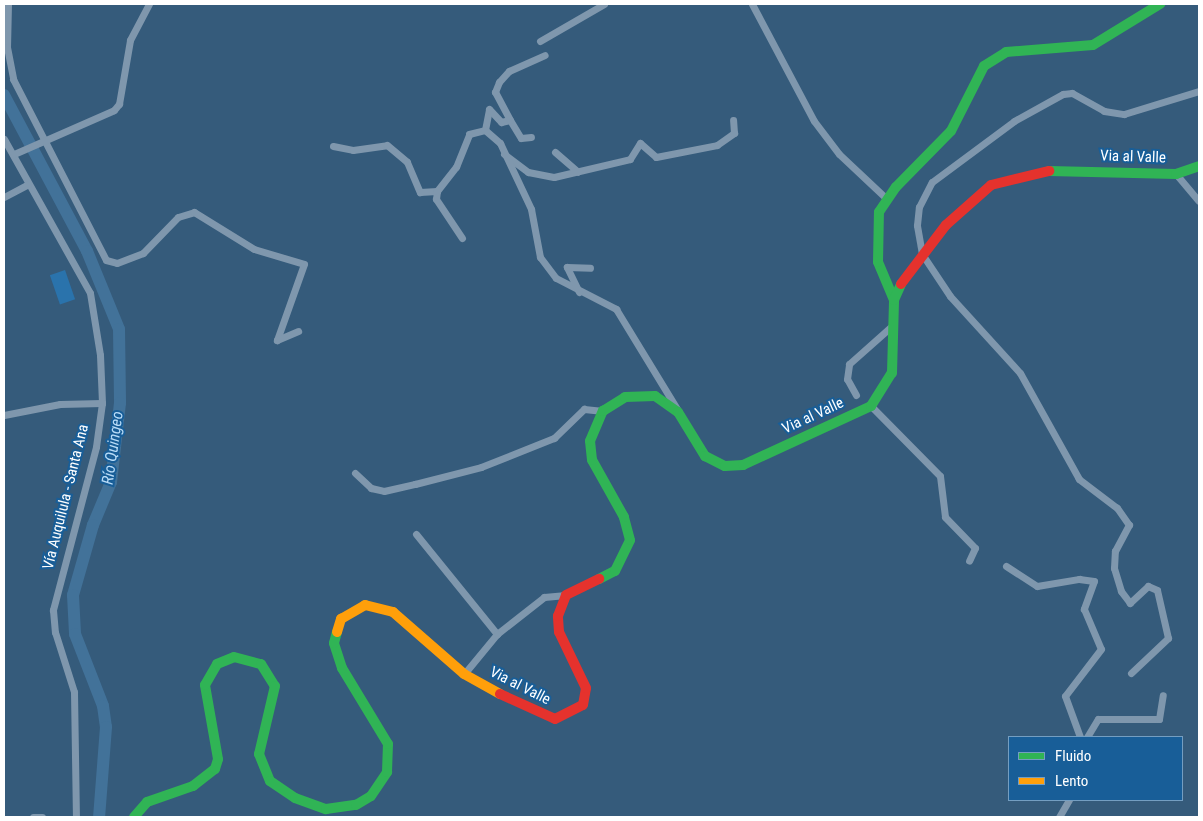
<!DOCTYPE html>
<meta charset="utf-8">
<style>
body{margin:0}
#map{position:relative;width:1203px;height:821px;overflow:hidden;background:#355b7b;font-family:"Roboto Condensed",sans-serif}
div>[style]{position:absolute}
.green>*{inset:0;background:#2a73ac;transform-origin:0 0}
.river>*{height:12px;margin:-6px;padding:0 6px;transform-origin:6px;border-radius:6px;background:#427299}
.street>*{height:7px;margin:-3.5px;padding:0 3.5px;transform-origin:3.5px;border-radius:3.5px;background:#7f97ad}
.fast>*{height:10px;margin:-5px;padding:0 5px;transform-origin:5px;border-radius:5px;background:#30b455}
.slow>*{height:10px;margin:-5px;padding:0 5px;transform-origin:5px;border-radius:5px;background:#ff9f0a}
.jam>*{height:10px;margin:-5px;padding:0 5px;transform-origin:5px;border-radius:5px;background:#e5322d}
span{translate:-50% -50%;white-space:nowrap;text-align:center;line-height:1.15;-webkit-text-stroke:4px #185e98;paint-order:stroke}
.street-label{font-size:15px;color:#fff}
.water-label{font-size:16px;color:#b9dcf8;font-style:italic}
.frame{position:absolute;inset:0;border:5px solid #fff;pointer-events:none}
.legend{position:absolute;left:1008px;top:736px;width:175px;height:65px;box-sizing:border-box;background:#185e98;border:1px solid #749ec1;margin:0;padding:6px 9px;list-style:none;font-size:15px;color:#fff}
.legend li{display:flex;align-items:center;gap:10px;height:25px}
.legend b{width:25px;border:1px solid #749ec1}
</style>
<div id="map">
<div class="green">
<div style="left:65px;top:270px;width:31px;height:16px;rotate:71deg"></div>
</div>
<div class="river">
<div style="left:4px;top:95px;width:177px;rotate:62deg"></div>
<div style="left:87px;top:251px;width:84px;rotate:67.7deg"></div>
<div style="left:119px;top:329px;width:74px;rotate:89.2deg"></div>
<div style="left:120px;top:403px;width:80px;rotate:96.5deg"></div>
<div style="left:111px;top:482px;width:47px;rotate:112.7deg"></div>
<div style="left:93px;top:525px;width:73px;rotate:105.9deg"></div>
<div style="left:73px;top:595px;width:39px;rotate:87deg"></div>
<div style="left:75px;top:634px;width:77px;rotate:68.7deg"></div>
<div style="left:103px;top:706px;width:21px;rotate:82deg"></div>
<div style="left:106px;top:727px;width:90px;rotate:94.4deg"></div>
</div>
<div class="street">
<div style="left:8px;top:4px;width:43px;rotate:91.3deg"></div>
<div style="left:7px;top:47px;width:33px;rotate:79deg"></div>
<div style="left:13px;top:79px;width:203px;rotate:62.8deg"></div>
<div style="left:106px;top:260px;width:11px;rotate:15deg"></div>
<div style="left:117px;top:263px;width:28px;rotate:-21deg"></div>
<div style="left:143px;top:253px;width:50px;rotate:-45.8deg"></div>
<div style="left:178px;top:217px;width:17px;rotate:-17deg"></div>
<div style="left:194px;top:212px;width:70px;rotate:31.7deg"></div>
<div style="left:254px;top:249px;width:52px;rotate:16.7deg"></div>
<div style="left:304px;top:264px;width:81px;rotate:109.6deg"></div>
<div style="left:277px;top:340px;width:23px;rotate:-23deg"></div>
<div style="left:752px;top:4px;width:132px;rotate:62.1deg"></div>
<div style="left:814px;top:121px;width:41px;rotate:52.9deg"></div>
<div style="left:839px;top:154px;width:66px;rotate:43.2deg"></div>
<div style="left:540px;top:41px;width:74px;rotate:-30deg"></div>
<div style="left:510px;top:120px;width:21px;rotate:59deg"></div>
<div style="left:521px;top:138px;width:10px;rotate:-6deg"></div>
<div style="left:485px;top:130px;width:21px;rotate:-79deg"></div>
<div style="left:489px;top:109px;width:18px;rotate:47deg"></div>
<div style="left:501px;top:122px;width:9px;rotate:-13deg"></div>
<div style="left:510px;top:120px;width:32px;rotate:-118deg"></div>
<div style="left:495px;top:92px;width:11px;rotate:-68deg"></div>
<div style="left:499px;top:82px;width:15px;rotate:-48deg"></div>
<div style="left:509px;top:71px;width:39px;rotate:-24deg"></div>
<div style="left:4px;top:139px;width:176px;rotate:60.8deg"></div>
<div style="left:90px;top:293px;width:63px;rotate:80.8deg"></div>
<div style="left:100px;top:355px;width:48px;rotate:87.6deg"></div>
<div style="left:102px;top:403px;width:44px;rotate:97.8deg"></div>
<div style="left:96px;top:447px;width:169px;rotate:104.8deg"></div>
<div style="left:53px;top:610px;width:22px;rotate:85deg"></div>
<div style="left:55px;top:632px;width:63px;rotate:72.4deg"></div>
<div style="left:74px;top:692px;width:125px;rotate:89.1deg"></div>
<div style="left:333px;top:146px;width:20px;rotate:11deg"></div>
<div style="left:353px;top:150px;width:34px;rotate:-8deg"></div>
<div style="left:387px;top:145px;width:26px;rotate:40deg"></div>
<div style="left:407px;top:162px;width:33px;rotate:67deg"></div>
<div style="left:420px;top:192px;width:17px;rotate:-3deg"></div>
<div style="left:555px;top:152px;width:30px;rotate:41deg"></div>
<div style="left:14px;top:154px;width:109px;rotate:-23.7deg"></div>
<div style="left:114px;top:110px;width:8px;rotate:-50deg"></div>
<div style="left:119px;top:104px;width:65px;rotate:-80.2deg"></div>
<div style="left:130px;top:40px;width:41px;rotate:-62.2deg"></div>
<div style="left:504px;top:154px;width:30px;rotate:37deg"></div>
<div style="left:528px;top:172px;width:26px;rotate:11deg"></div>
<div style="left:554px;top:177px;width:78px;rotate:-13.3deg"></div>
<div style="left:630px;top:159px;width:19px;rotate:-58deg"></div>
<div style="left:640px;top:143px;width:21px;rotate:41deg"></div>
<div style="left:656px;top:157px;width:62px;rotate:-11.1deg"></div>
<div style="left:717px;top:145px;width:21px;rotate:-35deg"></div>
<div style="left:734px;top:133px;width:13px;rotate:-94deg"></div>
<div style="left:1176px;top:174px;width:35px;rotate:50deg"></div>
<div style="left:4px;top:197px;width:27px;rotate:-28deg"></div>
<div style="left:462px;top:238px;width:47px;rotate:-123.7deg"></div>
<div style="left:436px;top:199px;width:8px;rotate:-83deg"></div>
<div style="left:437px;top:191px;width:31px;rotate:-52deg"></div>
<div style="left:456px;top:167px;width:35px;rotate:-68deg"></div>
<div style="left:469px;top:134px;width:16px;rotate:-14deg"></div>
<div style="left:485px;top:130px;width:20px;rotate:41deg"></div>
<div style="left:500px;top:143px;width:73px;rotate:64.8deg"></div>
<div style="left:531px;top:209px;width:49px;rotate:79.4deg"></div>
<div style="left:540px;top:257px;width:26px;rotate:53deg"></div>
<div style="left:556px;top:278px;width:68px;rotate:27.3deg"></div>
<div style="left:616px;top:309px;width:117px;rotate:58.6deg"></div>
<div style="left:579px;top:292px;width:28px;rotate:-116deg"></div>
<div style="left:567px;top:267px;width:23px;rotate:2deg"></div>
<div style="left:856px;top:395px;width:18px;rotate:-119deg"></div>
<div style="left:847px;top:379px;width:15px;rotate:-82deg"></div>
<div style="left:849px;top:364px;width:60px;rotate:-41.6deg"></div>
<div style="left:871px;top:406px;width:98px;rotate:45.4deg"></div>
<div style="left:940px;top:476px;width:41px;rotate:83deg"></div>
<div style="left:945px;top:517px;width:43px;rotate:45.9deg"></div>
<div style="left:975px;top:548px;width:14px;rotate:115deg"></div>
<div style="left:4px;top:415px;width:57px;rotate:-11.1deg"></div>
<div style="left:60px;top:404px;width:42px;rotate:-1.4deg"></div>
<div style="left:355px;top:473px;width:22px;rotate:43deg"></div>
<div style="left:371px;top:488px;width:13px;rotate:13deg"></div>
<div style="left:384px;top:491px;width:32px;rotate:-13deg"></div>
<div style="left:415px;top:484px;width:68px;rotate:-14.4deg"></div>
<div style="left:481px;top:467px;width:79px;rotate:-21.7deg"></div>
<div style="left:554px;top:438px;width:42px;rotate:-44deg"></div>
<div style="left:584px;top:409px;width:19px;rotate:6deg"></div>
<div style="left:416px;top:534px;width:129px;rotate:51deg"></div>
<div style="left:497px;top:634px;width:60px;rotate:-38.2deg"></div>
<div style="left:544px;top:597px;width:22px;rotate:-5deg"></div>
<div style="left:1006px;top:566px;width:37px;rotate:33deg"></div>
<div style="left:1037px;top:586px;width:43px;rotate:-9.5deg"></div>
<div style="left:1079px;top:579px;width:15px;rotate:8deg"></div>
<div style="left:1094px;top:581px;width:30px;rotate:110deg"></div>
<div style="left:1084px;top:609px;width:43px;rotate:67deg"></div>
<div style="left:1101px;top:649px;width:59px;rotate:127.5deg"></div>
<div style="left:1065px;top:696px;width:44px;rotate:69.9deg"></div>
<div style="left:1131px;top:673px;width:51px;rotate:-43.4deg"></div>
<div style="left:1168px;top:638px;width:49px;rotate:-102.9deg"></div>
<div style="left:1157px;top:590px;width:10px;rotate:-156deg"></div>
<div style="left:1148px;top:586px;width:25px;rotate:137deg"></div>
<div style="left:1130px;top:603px;width:15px;rotate:-127deg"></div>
<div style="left:1121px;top:591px;width:24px;rotate:-107deg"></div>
<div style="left:1114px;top:568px;width:17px;rotate:-87deg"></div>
<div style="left:1115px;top:551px;width:30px;rotate:-62deg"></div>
<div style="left:1129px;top:525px;width:21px;rotate:-125deg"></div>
<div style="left:1117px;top:508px;width:48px;rotate:-142.7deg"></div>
<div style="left:1079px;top:479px;width:121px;rotate:-119.1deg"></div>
<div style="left:1020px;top:373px;width:104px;rotate:-132.3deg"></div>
<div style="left:950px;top:296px;width:50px;rotate:-123.7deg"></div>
<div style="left:922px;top:254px;width:29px;rotate:-100deg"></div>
<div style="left:917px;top:225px;width:18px;rotate:-84deg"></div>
<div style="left:919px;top:207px;width:28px;rotate:-63deg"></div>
<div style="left:932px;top:182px;width:102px;rotate:-36.6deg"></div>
<div style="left:1014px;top:121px;width:56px;rotate:-28.9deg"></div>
<div style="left:1063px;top:94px;width:9px;rotate:-6deg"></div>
<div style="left:1072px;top:93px;width:37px;rotate:29deg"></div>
<div style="left:1104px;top:111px;width:20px;rotate:9deg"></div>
<div style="left:1124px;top:114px;width:78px;rotate:-17deg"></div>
<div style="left:464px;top:674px;width:52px;rotate:-50.5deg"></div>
<div style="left:1087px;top:737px;width:21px;rotate:-59deg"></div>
<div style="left:1098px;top:719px;width:61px"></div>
<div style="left:1159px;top:719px;width:24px;rotate:-81deg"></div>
<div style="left:33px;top:817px;width:9px"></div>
<div style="left:1059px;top:817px;width:20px;rotate:-60deg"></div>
</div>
<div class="fast">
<div style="left:1049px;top:171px;width:127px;rotate:1.4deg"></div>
<div style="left:1176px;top:174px;width:24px;rotate:-19deg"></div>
<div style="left:894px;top:300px;width:41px;rotate:-112.8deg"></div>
<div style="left:878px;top:262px;width:50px;rotate:-88.9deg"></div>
<div style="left:879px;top:212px;width:30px;rotate:-56deg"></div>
<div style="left:896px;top:187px;width:78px;rotate:-45.5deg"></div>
<div style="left:951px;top:131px;width:73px;rotate:-63.1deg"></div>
<div style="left:984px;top:66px;width:26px;rotate:-32deg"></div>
<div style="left:1006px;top:52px;width:87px;rotate:-4.6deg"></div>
<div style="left:1093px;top:45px;width:79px;rotate:-31.5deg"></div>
<div style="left:599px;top:579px;width:18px;rotate:-27deg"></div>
<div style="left:615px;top:571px;width:34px;rotate:-64deg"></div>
<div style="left:630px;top:540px;width:24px;rotate:-105deg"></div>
<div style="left:624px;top:517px;width:65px;rotate:-119.3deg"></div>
<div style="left:592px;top:460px;width:19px;rotate:-96deg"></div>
<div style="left:590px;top:441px;width:33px;rotate:-67deg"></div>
<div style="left:603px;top:411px;width:26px;rotate:-32deg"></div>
<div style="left:625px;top:397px;width:30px;rotate:-2deg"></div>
<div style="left:655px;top:396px;width:28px;rotate:35deg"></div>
<div style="left:678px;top:412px;width:52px;rotate:58.5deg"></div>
<div style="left:705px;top:456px;width:22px;rotate:27deg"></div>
<div style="left:725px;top:466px;width:18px;rotate:-3deg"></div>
<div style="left:743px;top:465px;width:141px;rotate:-24.7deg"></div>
<div style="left:871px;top:406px;width:39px;rotate:-58deg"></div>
<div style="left:892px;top:373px;width:73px;rotate:-88.4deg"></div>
<div style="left:894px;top:300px;width:17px;rotate:-66deg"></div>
<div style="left:134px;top:817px;width:20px;rotate:-49deg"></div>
<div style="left:147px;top:802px;width:49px;rotate:-19.2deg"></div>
<div style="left:193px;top:786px;width:28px;rotate:-38deg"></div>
<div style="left:215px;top:769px;width:10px;rotate:-73deg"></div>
<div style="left:218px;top:759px;width:75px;rotate:-100deg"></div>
<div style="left:205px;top:685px;width:24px;rotate:-60deg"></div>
<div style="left:217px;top:664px;width:18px;rotate:-22deg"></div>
<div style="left:234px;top:657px;width:28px;rotate:15deg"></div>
<div style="left:261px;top:664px;width:26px;rotate:58deg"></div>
<div style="left:275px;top:686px;width:70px;rotate:103.2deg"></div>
<div style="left:259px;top:754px;width:29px;rotate:68deg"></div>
<div style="left:270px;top:781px;width:30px;rotate:34deg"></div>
<div style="left:295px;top:798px;width:33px;rotate:20deg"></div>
<div style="left:326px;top:809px;width:30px;rotate:-8deg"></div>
<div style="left:356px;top:805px;width:17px;rotate:-31deg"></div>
<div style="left:371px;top:796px;width:29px;rotate:-56deg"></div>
<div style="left:387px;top:772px;width:28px;rotate:-88deg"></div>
<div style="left:388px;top:744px;width:89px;rotate:-121.2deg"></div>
<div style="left:342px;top:668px;width:26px;rotate:-108deg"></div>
<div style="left:334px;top:643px;width:11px;rotate:-75deg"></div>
</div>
<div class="slow">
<div style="left:337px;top:632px;width:14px;rotate:-73deg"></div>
<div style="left:341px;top:619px;width:28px;rotate:-30deg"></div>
<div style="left:365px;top:605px;width:29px;rotate:14deg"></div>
<div style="left:393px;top:612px;width:94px;rotate:41.1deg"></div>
<div style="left:464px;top:674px;width:41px;rotate:29.1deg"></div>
</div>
<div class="jam">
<div style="left:901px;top:284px;width:74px;rotate:-52.7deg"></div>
<div style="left:946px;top:225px;width:60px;rotate:-41.6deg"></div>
<div style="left:991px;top:185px;width:60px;rotate:-13.6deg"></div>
<div style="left:500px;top:694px;width:60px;rotate:24.4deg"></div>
<div style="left:555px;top:719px;width:31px;rotate:-27deg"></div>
<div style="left:583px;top:705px;width:17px;rotate:-80deg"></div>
<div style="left:586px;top:688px;width:62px;rotate:-115.7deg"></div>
<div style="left:559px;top:632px;width:16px;rotate:-94deg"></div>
<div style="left:558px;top:616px;width:22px;rotate:-69deg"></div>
<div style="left:566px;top:595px;width:37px;rotate:-26deg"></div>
</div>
<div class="street-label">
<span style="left:1133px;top:157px;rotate:2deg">Via al Valle</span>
<span style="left:813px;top:416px;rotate:-25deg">Via al Valle</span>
<span style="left:66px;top:497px;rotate:-76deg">Vía Auquilula - Santa Ana</span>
<span style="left:520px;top:686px;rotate:27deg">Via al Valle</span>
</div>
<div class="water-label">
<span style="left:113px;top:448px;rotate:-82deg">Río Quingeo</span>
</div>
<div class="frame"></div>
<ul class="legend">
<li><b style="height:6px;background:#30b455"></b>Fluido</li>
<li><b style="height:6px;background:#ff9f0a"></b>Lento</li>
</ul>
</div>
